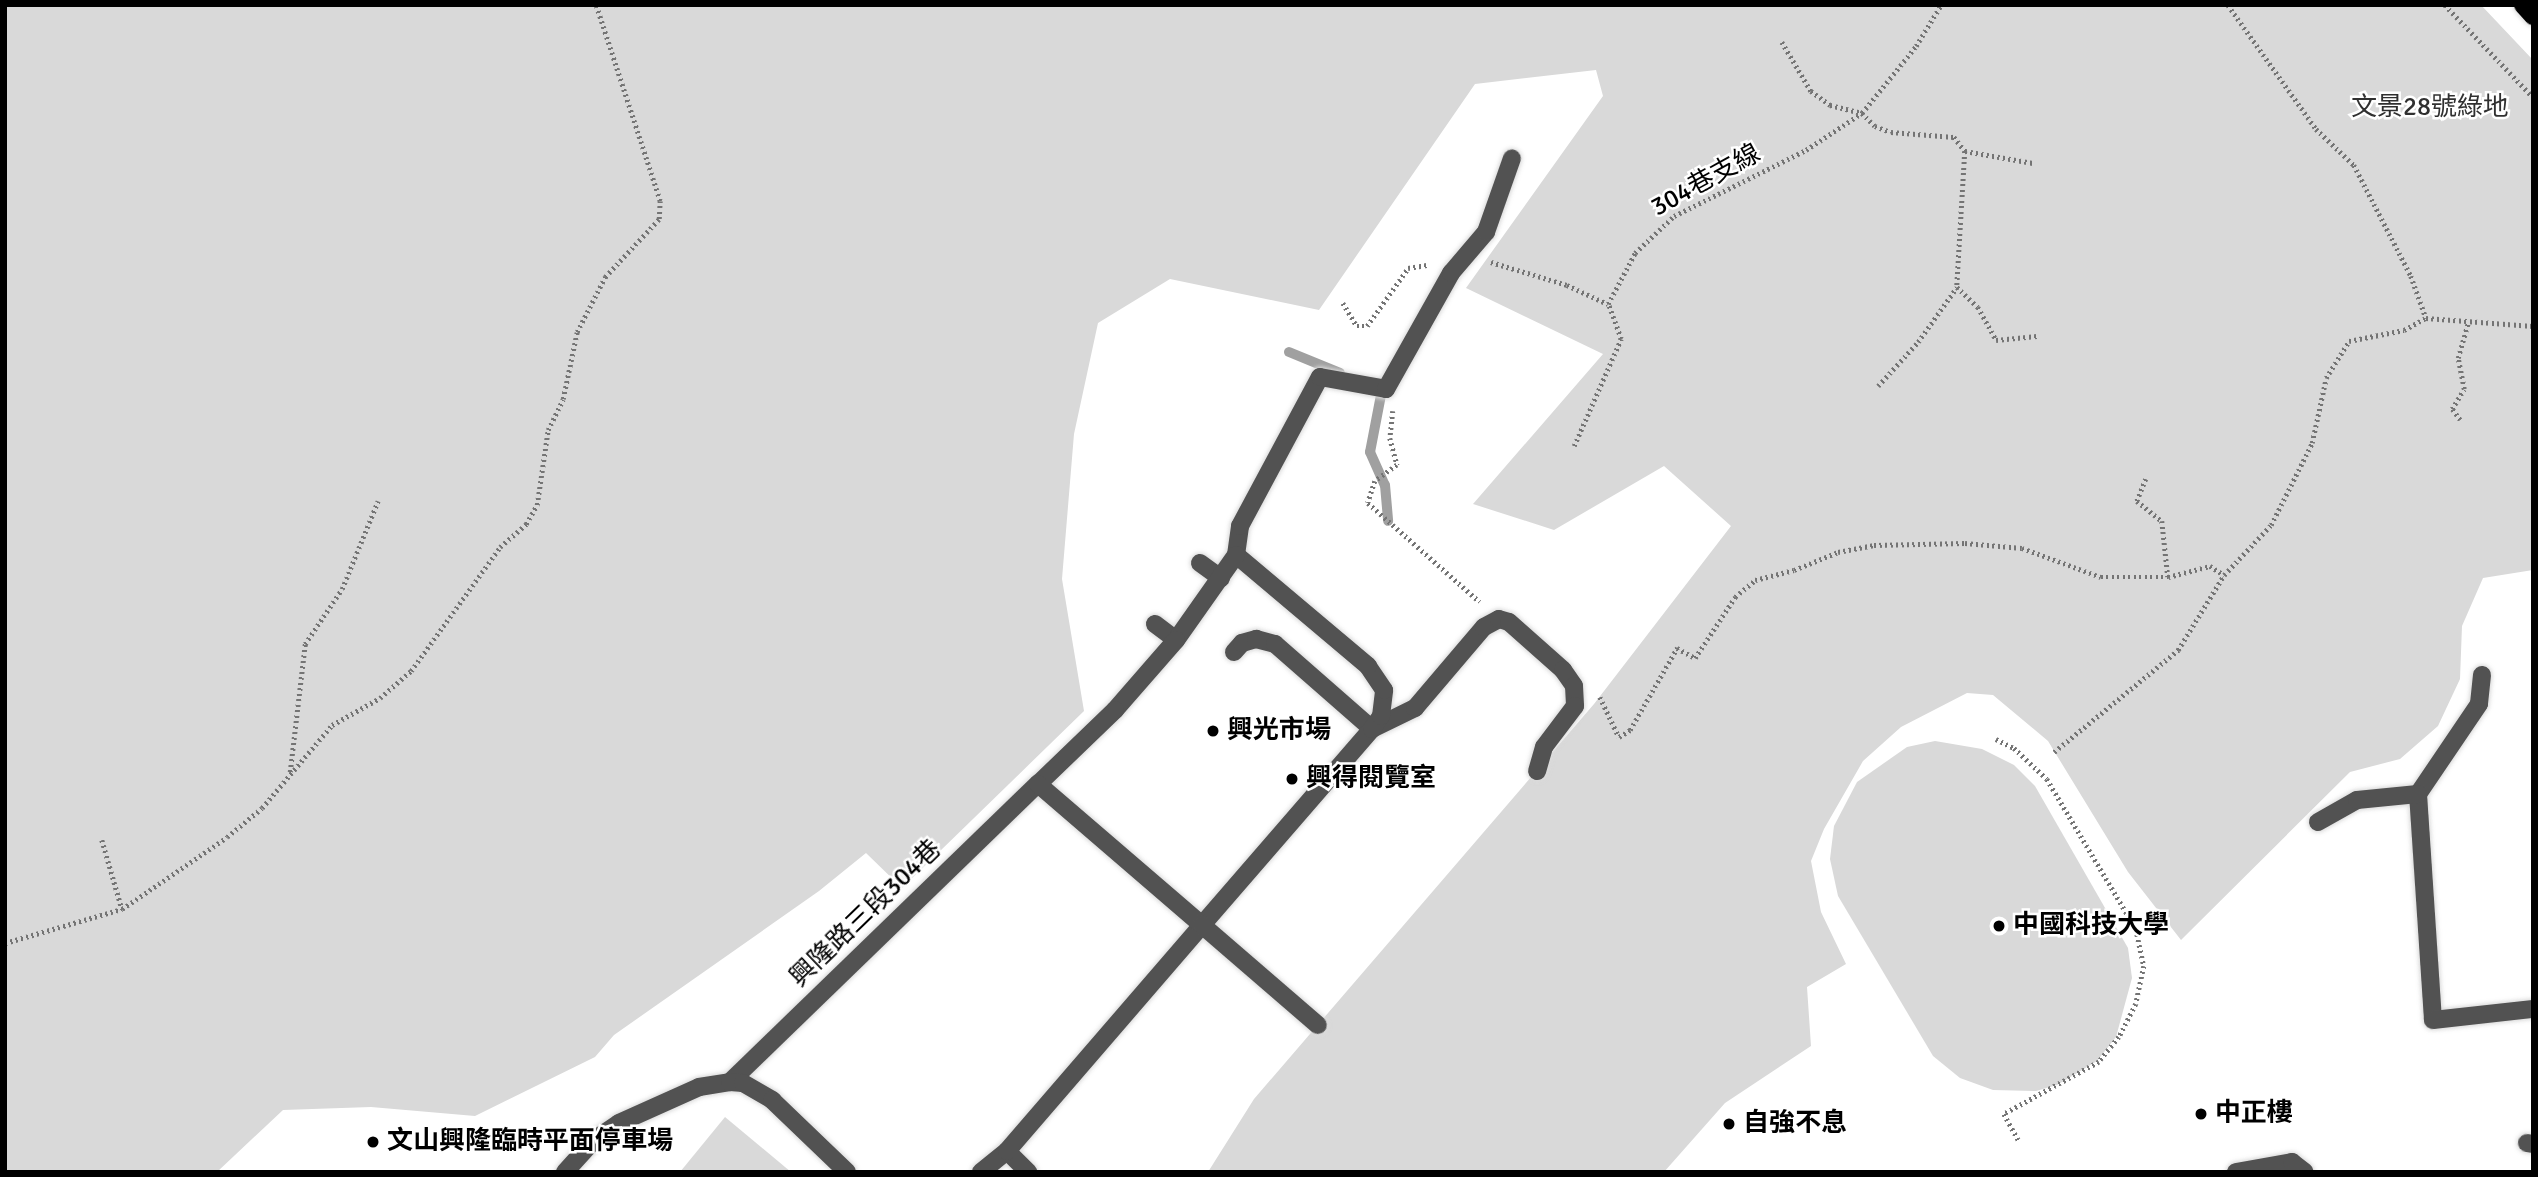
<!DOCTYPE html>
<meta charset="utf-8">
<style>
body{margin:0}
#map{position:relative;width:2538px;height:1177px;overflow:hidden;background:#fff;font-family:Signika,"Noto Sans TC",sans-serif}
div>[style]{position:absolute}
.green>*{inset:0;background:#d9d9d9}
.stream>*{height:10px;margin:-5px;padding:0 5px;transform-origin:5px;border-radius:5px;background:#a0a0a0}
.path>*{height:4.5px;margin-top:-2.25px;transform-origin:0;background:repeating-linear-gradient(90deg,#747474 0 2px,transparent 0 5.5px)}
.roads{filter:drop-shadow(0 0 2px #dbdbdb) drop-shadow(0 0 2px #dbdbdb)}
.minor>*{height:18px;margin:-9px;padding:0 9px;transform-origin:9px;border-radius:9px;background:#525252}
.major>*{height:18px;margin:-9px;padding:0 9px;transform-origin:9px;border-radius:9px;background:#000}
.dots>*{width:19px;height:19px;translate:-50% -50%;box-sizing:border-box;border:4px solid #fff;border-radius:50%}
span{translate:-50% -50%;white-space:nowrap;text-align:center;line-height:1.15;-webkit-text-stroke:5px #fff;paint-order:stroke}
.park-label{font-size:26px;color:#303030}
.street-label{font-size:26px;color:#000}
.poi-label{font-size:26px;color:#000;font-weight:700}
.left{translate:0 -50%;text-align:left}
.frame{position:absolute;inset:0;border:7px solid #000;pointer-events:none}
</style>
<div id="map">
<div class="green">
<div style="clip-path:polygon(5px 5px,2481px 5px,2533px 60px,2533px 570px,2483px 578px,2462px 626px,2460px 679px,2438px 726px,2400px 759px,2350px 772px,2181px 940px,2128px 872px,2048px 741px,1993px 695px,1967px 693px,1901px 727px,1863px 761px,1824px 829px,1811px 861px,1821px 912px,1846px 964px,1807px 987px,1811px 1046px,1725px 1103px,1664px 1172px,1208px 1172px,1254px 1099px,1594px 704px,1731px 526px,1664px 466px,1554px 530px,1473px 504px,1603px 354px,1466px 288px,1603px 96px,1596px 70px,1475px 84px,1319px 310px,1170px 279px,1098px 323px,1074px 434px,1062px 579px,1084px 711px,902px 888px,866px 853px,819px 891px,614px 1035px,595px 1057px,475px 1116px,371px 1107px,283px 1110px,217px 1172px,5px 1172px)"></div>
<div style="clip-path:polygon(1935px 741px,1982px 749px,2014px 765px,2035px 786px,2128px 948px,2132px 978px,2116px 1037px,2097px 1061px,2057px 1085px,2036px 1091px,1993px 1090px,1960px 1078px,1933px 1056px,1838px 896px,1830px 859px,1834px 826px,1857px 782px,1907px 747px)"></div>
<div style="clip-path:polygon(725px 1117px,791px 1172px,680px 1172px)"></div>
</div>
<div class="stream">
<div style="left:1289px;top:352px;width:55px;rotate:22.4deg"></div>
<div style="left:1381px;top:395px;width:58px;rotate:100.9deg"></div>
<div style="left:1370px;top:452px;width:36px;rotate:66deg"></div>
<div style="left:1385px;top:485px;width:36px;rotate:85deg"></div>
</div>
<div class="path">
<div style="left:2228px;top:5px;width:152px;rotate:54.6deg"></div>
<div style="left:2316px;top:129px;width:52px;rotate:43.5deg"></div>
<div style="left:2354px;top:165px;width:125px;rotate:62.8deg"></div>
<div style="left:2411px;top:276px;width:45px;rotate:70.3deg"></div>
<div style="left:2426px;top:318px;width:107px;rotate:4.3deg"></div>
<div style="left:2445px;top:5px;width:127px;rotate:46.3deg"></div>
<div style="left:1782px;top:42px;width:57px;rotate:59.4deg"></div>
<div style="left:1811px;top:91px;width:24px;rotate:36deg"></div>
<div style="left:1830px;top:105px;width:33px;rotate:14deg"></div>
<div style="left:1862px;top:113px;width:18px;rotate:45deg"></div>
<div style="left:1875px;top:126px;width:17px;rotate:21deg"></div>
<div style="left:1891px;top:132px;width:63px;rotate:4.5deg"></div>
<div style="left:1954px;top:137px;width:18px;rotate:52deg"></div>
<div style="left:1965px;top:151px;width:136px;rotate:93.4deg"></div>
<div style="left:1957px;top:287px;width:29px;rotate:44deg"></div>
<div style="left:1978px;top:307px;width:38px;rotate:61deg"></div>
<div style="left:1996px;top:340px;width:41px;rotate:-5.6deg"></div>
<div style="left:1965px;top:151px;width:69px;rotate:10deg"></div>
<div style="left:1491px;top:262px;width:79px;rotate:16.8deg"></div>
<div style="left:1567px;top:285px;width:45px;rotate:24.9deg"></div>
<div style="left:1608px;top:304px;width:58px;rotate:-62.1deg"></div>
<div style="left:1635px;top:253px;width:54px;rotate:-43.5deg"></div>
<div style="left:1674px;top:216px;width:148px;rotate:-26.6deg"></div>
<div style="left:1806px;top:150px;width:67px;rotate:-33.5deg"></div>
<div style="left:1862px;top:113px;width:86px;rotate:-51.1deg"></div>
<div style="left:1916px;top:46px;width:48px;rotate:-58.6deg"></div>
<div style="left:1343px;top:303px;width:27px;rotate:59deg"></div>
<div style="left:1357px;top:326px;width:10px"></div>
<div style="left:1367px;top:326px;width:71px;rotate:-54.7deg"></div>
<div style="left:1408px;top:268px;width:19px;rotate:-9deg"></div>
<div style="left:1878px;top:386px;width:59px;rotate:-47.7deg"></div>
<div style="left:1918px;top:342px;width:67px;rotate:-54.7deg"></div>
<div style="left:1393px;top:411px;width:27px;rotate:96deg"></div>
<div style="left:1390px;top:438px;width:28px;rotate:75deg"></div>
<div style="left:1397px;top:465px;width:27px;rotate:144deg"></div>
<div style="left:1375px;top:481px;width:23px;rotate:108deg"></div>
<div style="left:1368px;top:503px;width:149px;rotate:41.5deg"></div>
<div style="left:2460px;top:420px;width:14px;rotate:-126deg"></div>
<div style="left:2452px;top:409px;width:23px;rotate:-59deg"></div>
<div style="left:2464px;top:389px;width:32px;rotate:-101deg"></div>
<div style="left:2458px;top:358px;width:37px;rotate:-74deg"></div>
<div style="left:1574px;top:446px;width:117px;rotate:-66.3deg"></div>
<div style="left:1621px;top:339px;width:37px;rotate:-110deg"></div>
<div style="left:2146px;top:479px;width:24px;rotate:112deg"></div>
<div style="left:2137px;top:501px;width:32px;rotate:39deg"></div>
<div style="left:2162px;top:521px;width:56px;rotate:83.9deg"></div>
<div style="left:1600px;top:697px;width:44px;rotate:64.6deg"></div>
<div style="left:1619px;top:737px;width:13px;rotate:-32deg"></div>
<div style="left:1630px;top:730px;width:95px;rotate:-60.2deg"></div>
<div style="left:1677px;top:648px;width:21px;rotate:29deg"></div>
<div style="left:1695px;top:658px;width:73px;rotate:-56.7deg"></div>
<div style="left:1735px;top:597px;width:26px;rotate:-40deg"></div>
<div style="left:1755px;top:580px;width:40px;rotate:-14.4deg"></div>
<div style="left:1794px;top:570px;width:48px;rotate:-22.2deg"></div>
<div style="left:1838px;top:552px;width:37px;rotate:-11deg"></div>
<div style="left:1874px;top:545px;width:91px;rotate:-1.3deg"></div>
<div style="left:1965px;top:543px;width:57px;rotate:5deg"></div>
<div style="left:2022px;top:548px;width:84px;rotate:20.2deg"></div>
<div style="left:2101px;top:577px;width:67px"></div>
<div style="left:2168px;top:577px;width:43px;rotate:-14.7deg"></div>
<div style="left:2210px;top:566px;width:17px;rotate:33deg"></div>
<div style="left:1996px;top:739px;width:20px;rotate:27deg"></div>
<div style="left:2014px;top:748px;width:45px;rotate:43.2deg"></div>
<div style="left:2047px;top:779px;width:174px;rotate:59.3deg"></div>
<div style="left:2136px;top:929px;width:38px;rotate:78deg"></div>
<div style="left:2144px;top:966px;width:39px;rotate:102deg"></div>
<div style="left:2136px;top:1004px;width:37px;rotate:117deg"></div>
<div style="left:2119px;top:1037px;width:32px;rotate:129deg"></div>
<div style="left:2099px;top:1062px;width:108px;rotate:151.3deg"></div>
<div style="left:2004px;top:1114px;width:31px;rotate:61deg"></div>
<div style="left:2054px;top:752px;width:161px;rotate:-39.4deg"></div>
<div style="left:2178px;top:650px;width:88px;rotate:-58.5deg"></div>
<div style="left:2224px;top:575px;width:69px;rotate:-46.8deg"></div>
<div style="left:2271px;top:525px;width:92px;rotate:-63.4deg"></div>
<div style="left:2312px;top:443px;width:66px;rotate:-77.8deg"></div>
<div style="left:2326px;top:378px;width:44px;rotate:-58.1deg"></div>
<div style="left:2349px;top:341px;width:56px;rotate:-11.3deg"></div>
<div style="left:2404px;top:330px;width:25px;rotate:-29deg"></div>
<div style="left:290px;top:772px;width:129px;rotate:-83.3deg"></div>
<div style="left:305px;top:644px;width:66px;rotate:-56.1deg"></div>
<div style="left:342px;top:589px;width:95px;rotate:-67.8deg"></div>
<div style="left:102px;top:840px;width:72px;rotate:73.8deg"></div>
<div style="left:5px;top:943px;width:122px;rotate:-16.2deg"></div>
<div style="left:122px;top:909px;width:127px;rotate:-34.4deg"></div>
<div style="left:227px;top:837px;width:45px;rotate:-39.6deg"></div>
<div style="left:262px;top:808px;width:109px;rotate:-49.9deg"></div>
<div style="left:332px;top:725px;width:55px;rotate:-29.4deg"></div>
<div style="left:380px;top:698px;width:41px;rotate:-41.1deg"></div>
<div style="left:411px;top:671px;width:153px;rotate:-54.3deg"></div>
<div style="left:500px;top:547px;width:35px;rotate:-41deg"></div>
<div style="left:526px;top:524px;width:22px;rotate:-60deg"></div>
<div style="left:537px;top:505px;width:76px;rotate:-81.7deg"></div>
<div style="left:548px;top:430px;width:34px;rotate:-64deg"></div>
<div style="left:563px;top:399px;width:68px;rotate:-78.2deg"></div>
<div style="left:577px;top:332px;width:62px;rotate:-63deg"></div>
<div style="left:605px;top:277px;width:79px;rotate:-47deg"></div>
<div style="left:659px;top:219px;width:18px;rotate:-87deg"></div>
<div style="left:660px;top:201px;width:206px;rotate:-108.1deg"></div>
</div>
<div class="roads">
<div class="minor">
<div style="left:1236px;top:555px;width:29px;rotate:-82deg"></div>
<div style="left:1240px;top:526px;width:169px;rotate:-61.8deg"></div>
<div style="left:1320px;top:377px;width:67px;rotate:10.3deg"></div>
<div style="left:1386px;top:389px;width:133px;rotate:-60.7deg"></div>
<div style="left:1451px;top:273px;width:54px;rotate:-49.5deg"></div>
<div style="left:1486px;top:232px;width:78px;rotate:-70.6deg"></div>
<div style="left:1200px;top:563px;width:26px;rotate:36deg"></div>
<div style="left:1155px;top:624px;width:26px;rotate:37deg"></div>
<div style="left:1234px;top:652px;width:12px;rotate:-48deg"></div>
<div style="left:1242px;top:643px;width:15px;rotate:-16deg"></div>
<div style="left:1256px;top:639px;width:20px;rotate:15deg"></div>
<div style="left:1275px;top:644px;width:129px;rotate:41.2deg"></div>
<div style="left:2482px;top:675px;width:29px;rotate:96deg"></div>
<div style="left:2479px;top:704px;width:109px;rotate:124.1deg"></div>
<div style="left:2418px;top:794px;width:226px;rotate:86.2deg"></div>
<div style="left:2433px;top:1020px;width:101px;rotate:-6.3deg"></div>
<div style="left:1372px;top:729px;width:48px;rotate:-26deg"></div>
<div style="left:1415px;top:708px;width:106px;rotate:-49.6deg"></div>
<div style="left:1484px;top:627px;width:17px;rotate:-28deg"></div>
<div style="left:1499px;top:619px;width:10px;rotate:17deg"></div>
<div style="left:1509px;top:622px;width:72px;rotate:41.6deg"></div>
<div style="left:1563px;top:670px;width:19px;rotate:55deg"></div>
<div style="left:1574px;top:686px;width:20px;rotate:87deg"></div>
<div style="left:1575px;top:706px;width:51px;rotate:127.1deg"></div>
<div style="left:1544px;top:747px;width:25px;rotate:106deg"></div>
<div style="left:2318px;top:822px;width:45px;rotate:-29.4deg"></div>
<div style="left:2357px;top:800px;width:61px;rotate:-5.6deg"></div>
<div style="left:730px;top:1082px;width:429px;rotate:-44.1deg"></div>
<div style="left:2527px;top:1143px;width:6px;rotate:9deg"></div>
<div style="left:1007px;top:1151px;width:30px;rotate:45deg"></div>
<div style="left:565px;top:1172px;width:43px;rotate:-47.8deg"></div>
<div style="left:594px;top:1140px;width:30px;rotate:-34deg"></div>
<div style="left:619px;top:1123px;width:88px;rotate:-24.2deg"></div>
<div style="left:699px;top:1087px;width:31px;rotate:-9deg"></div>
<div style="left:730px;top:1082px;width:13px;rotate:4deg"></div>
<div style="left:743px;top:1083px;width:34px;rotate:30deg"></div>
<div style="left:772px;top:1100px;width:104px;rotate:43.8deg"></div>
<div style="left:981px;top:1172px;width:33px;rotate:-39deg"></div>
<div style="left:1007px;top:1151px;width:298px;rotate:-49.2deg"></div>
<div style="left:1202px;top:925px;width:259px;rotate:-49.1deg"></div>
<div style="left:1372px;top:729px;width:16px;rotate:-55deg"></div>
<div style="left:1381px;top:716px;width:26px;rotate:-83deg"></div>
<div style="left:1384px;top:690px;width:29px;rotate:-124deg"></div>
<div style="left:1368px;top:666px;width:172px;rotate:-139.9deg"></div>
<div style="left:1236px;top:555px;width:104px;rotate:125.2deg"></div>
<div style="left:1176px;top:640px;width:93px;rotate:131.1deg"></div>
<div style="left:1115px;top:710px;width:107px;rotate:136.1deg"></div>
<div style="left:1038px;top:784px;width:216px;rotate:40.7deg"></div>
<div style="left:1202px;top:925px;width:153px;rotate:40.8deg"></div>
<div style="left:2236px;top:1172px;width:57px;rotate:-10.1deg"></div>
<div style="left:2292px;top:1162px;width:16px;rotate:38deg"></div>
</div>
<div class="major">
<div style="left:2523px;top:5px;width:15px;rotate:48deg"></div>
</div>
</div>
<div class="dots">
<div style="left:1213px;top:731px;background:#000"></div>
<div style="left:1292px;top:779px;background:#000"></div>
<div style="left:1999px;top:926px;background:#000"></div>
<div style="left:2201px;top:1114px;background:#000"></div>
<div style="left:1729px;top:1124px;background:#000"></div>
<div style="left:373px;top:1142px;background:#000"></div>
</div>
<div class="park-label">
<span style="left:2430px;top:108px">文景28號綠地</span>
</div>
<div class="street-label">
<span style="left:1706px;top:181px;rotate:-29deg">304巷支線</span>
<span style="left:866px;top:914px;rotate:-44deg">興隆路三段304巷</span>
</div>
<div class="poi-label">
<span class="left" style="left:1227px;top:731px">興光市場</span>
<span class="left" style="left:1306px;top:779px">興得閱覽室</span>
<span class="left" style="left:2013px;top:926px">中國科技大學</span>
<span class="left" style="left:2215px;top:1114px">中正樓</span>
<span class="left" style="left:1743px;top:1124px">自強不息</span>
<span class="left" style="left:387px;top:1142px">文山興隆臨時平面停車場</span>
</div>
<div class="frame"></div>
</div>
